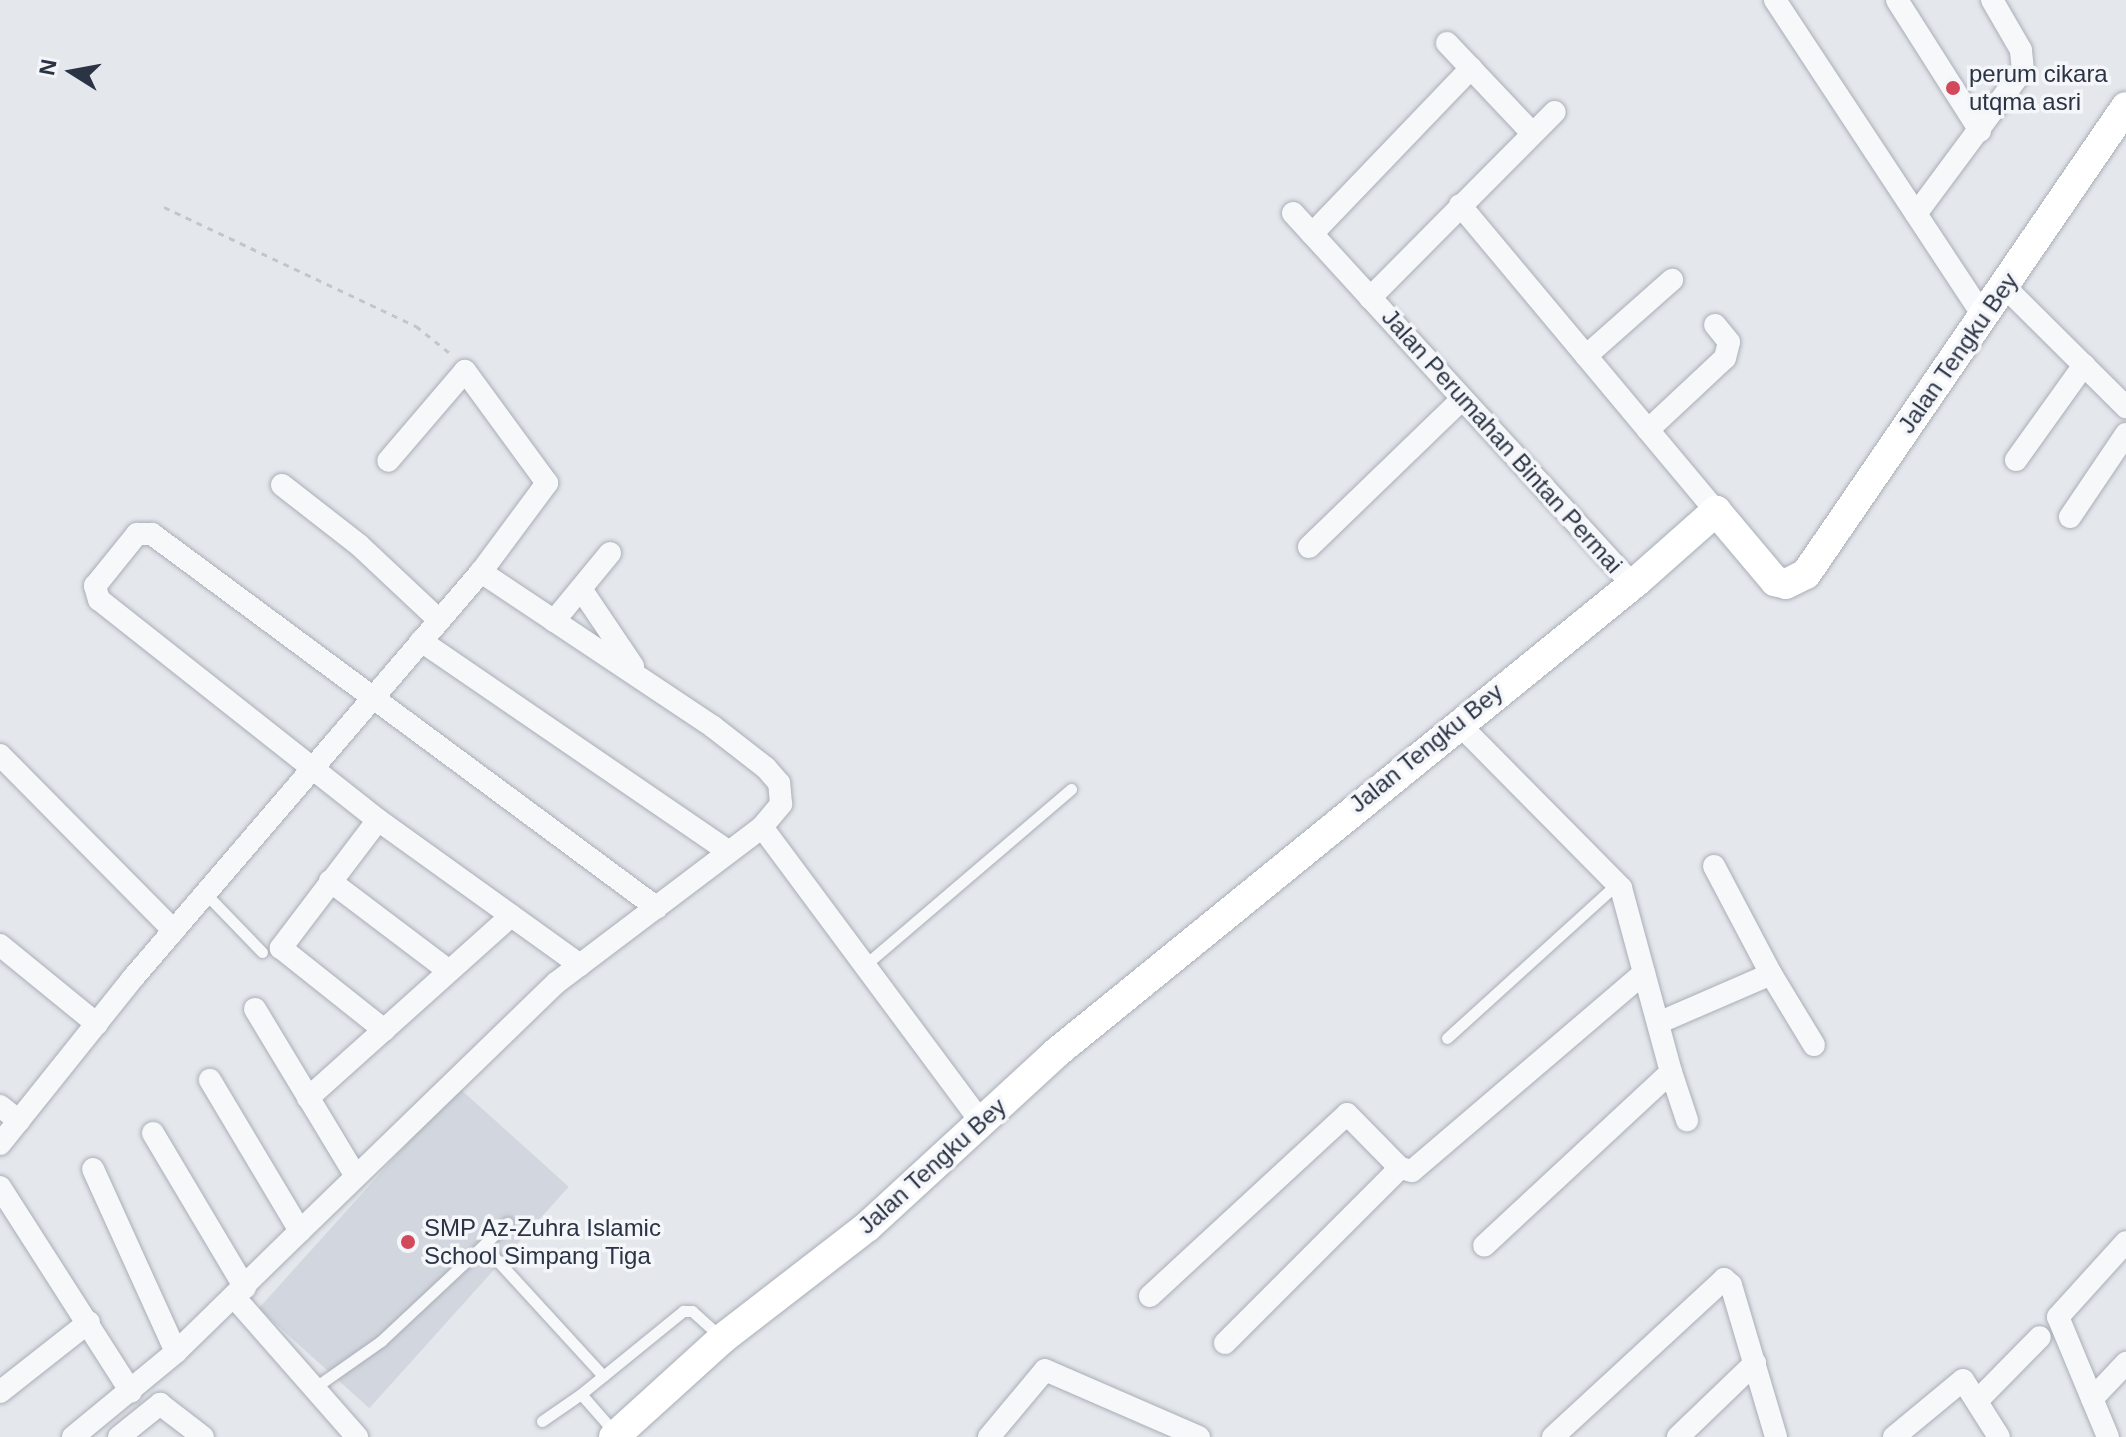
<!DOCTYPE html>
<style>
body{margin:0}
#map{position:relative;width:2126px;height:1437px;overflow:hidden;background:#e4e7ec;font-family:Helvetica,sans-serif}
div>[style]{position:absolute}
.built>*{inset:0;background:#d2d6de;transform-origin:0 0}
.path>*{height:3px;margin-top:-1.5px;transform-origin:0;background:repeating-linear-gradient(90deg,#c2c5cb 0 6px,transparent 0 12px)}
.roads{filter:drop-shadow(0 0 2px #a9aeb7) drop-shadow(0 0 2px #a9aeb7)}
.lane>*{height:11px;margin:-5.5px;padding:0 5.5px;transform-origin:5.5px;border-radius:5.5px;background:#f7f8fa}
.street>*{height:22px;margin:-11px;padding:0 11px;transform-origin:11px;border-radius:11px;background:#f7f8fa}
.secondary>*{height:30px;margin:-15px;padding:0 15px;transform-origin:15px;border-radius:15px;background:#fff}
.dots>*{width:22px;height:22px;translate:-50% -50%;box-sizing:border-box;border:4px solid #f4f6f9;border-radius:50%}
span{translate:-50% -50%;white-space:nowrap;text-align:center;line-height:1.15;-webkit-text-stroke:7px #f4f6f9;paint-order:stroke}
.poi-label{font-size:24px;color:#2b3445}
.left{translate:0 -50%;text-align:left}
.street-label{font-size:24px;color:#2b3445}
.north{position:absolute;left:32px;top:32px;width:80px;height:80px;-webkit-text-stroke:6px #f4f6f9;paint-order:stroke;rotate:281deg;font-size:22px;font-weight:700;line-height:32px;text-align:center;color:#2b3445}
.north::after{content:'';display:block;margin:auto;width:28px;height:36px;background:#2b3445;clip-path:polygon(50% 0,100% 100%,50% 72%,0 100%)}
</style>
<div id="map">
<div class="built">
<div style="left:458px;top:1087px;width:149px;height:298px;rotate:42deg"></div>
</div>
<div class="path">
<div style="left:164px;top:207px;width:279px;rotate:25.3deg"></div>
<div style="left:416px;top:326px;width:45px;rotate:38.7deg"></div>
</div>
<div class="roads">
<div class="lane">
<div style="left:205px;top:893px;width:82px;rotate:46deg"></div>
<div style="left:865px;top:965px;width:271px;rotate:-40.5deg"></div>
<div style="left:1447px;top:1038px;width:229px;rotate:-42.2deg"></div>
<div style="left:485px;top:1247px;width:175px;rotate:47.5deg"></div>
<div style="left:314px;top:1388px;width:82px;rotate:-35deg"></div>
<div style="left:381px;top:1341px;width:173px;rotate:-43.1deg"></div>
<div style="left:542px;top:1421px;width:47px;rotate:-34.7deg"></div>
<div style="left:616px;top:1434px;width:53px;rotate:-131.2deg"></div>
<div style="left:581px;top:1394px;width:132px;rotate:-39.1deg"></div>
<div style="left:683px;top:1311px;width:9px"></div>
<div style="left:692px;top:1311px;width:40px;rotate:42deg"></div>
</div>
<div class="street">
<div style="left:1775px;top:0;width:378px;rotate:56.6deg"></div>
<div style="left:1897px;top:0;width:155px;rotate:57.6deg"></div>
<div style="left:1447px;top:43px;width:124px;rotate:46.6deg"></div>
<div style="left:1460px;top:205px;width:399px;rotate:50.1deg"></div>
<div style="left:1293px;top:213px;width:504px;rotate:47.57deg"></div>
<div style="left:1916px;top:214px;width:179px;rotate:-53.4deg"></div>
<div style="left:2023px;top:70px;width:20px;rotate:-96deg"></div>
<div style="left:2021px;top:50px;width:58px;rotate:-120.1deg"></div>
<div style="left:1312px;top:234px;width:230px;rotate:-46.2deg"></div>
<div style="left:2004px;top:286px;width:172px;rotate:44.8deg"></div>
<div style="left:1370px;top:298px;width:262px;rotate:-45.2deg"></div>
<div style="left:1586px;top:356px;width:115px;rotate:-41.5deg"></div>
<div style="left:1648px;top:430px;width:105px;rotate:-43.1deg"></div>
<div style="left:1725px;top:358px;width:16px;rotate:-76deg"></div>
<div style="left:1729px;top:342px;width:22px;rotate:-129deg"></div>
<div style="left:2016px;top:460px;width:117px;rotate:-54.4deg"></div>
<div style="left:282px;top:485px;width:98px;rotate:37.9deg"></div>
<div style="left:359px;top:545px;width:110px;rotate:43.2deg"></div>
<div style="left:2070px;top:517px;width:100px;rotate:-56deg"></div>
<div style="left:1309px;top:547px;width:211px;rotate:-44deg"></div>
<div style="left:581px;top:589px;width:93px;rotate:56deg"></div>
<div style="left:554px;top:621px;width:88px;rotate:-50.5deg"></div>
<div style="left:421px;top:641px;width:373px;rotate:34.4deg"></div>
<div style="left:1458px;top:723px;width:232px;rotate:45.3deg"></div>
<div style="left:1621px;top:888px;width:191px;rotate:74.8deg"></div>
<div style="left:1671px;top:1072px;width:255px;rotate:137.1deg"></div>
<div style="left:0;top:755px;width:247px;rotate:45.3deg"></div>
<div style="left:378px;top:820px;width:161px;rotate:127.2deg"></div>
<div style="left:281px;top:948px;width:132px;rotate:38.5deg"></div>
<div style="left:762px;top:827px;width:367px;rotate:53.4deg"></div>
<div style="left:1714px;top:866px;width:122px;rotate:62.2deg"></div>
<div style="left:330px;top:881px;width:149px;rotate:37.1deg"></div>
<div style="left:0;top:945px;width:125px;rotate:39.2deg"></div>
<div style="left:580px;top:965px;width:249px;rotate:-144.3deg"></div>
<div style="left:378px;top:820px;width:355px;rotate:-141.7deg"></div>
<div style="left:99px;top:600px;width:15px;rotate:-106deg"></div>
<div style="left:95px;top:586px;width:67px;rotate:-51.1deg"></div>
<div style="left:137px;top:534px;width:15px"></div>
<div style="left:152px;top:534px;width:628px;rotate:36.52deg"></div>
<div style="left:255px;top:1009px;width:194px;rotate:58.9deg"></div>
<div style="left:1658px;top:1023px;width:123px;rotate:-23.4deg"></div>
<div style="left:1771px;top:974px;width:83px;rotate:58.8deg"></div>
<div style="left:1671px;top:1072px;width:51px;rotate:71.6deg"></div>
<div style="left:308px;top:1098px;width:273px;rotate:-41.9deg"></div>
<div style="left:0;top:1106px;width:24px;rotate:38deg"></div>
<div style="left:153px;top:1133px;width:180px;rotate:59.3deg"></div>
<div style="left:0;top:1144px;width:213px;rotate:-51.3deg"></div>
<div style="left:133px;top:978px;width:535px;rotate:-49.4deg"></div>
<div style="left:481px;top:572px;width:111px;rotate:-53.4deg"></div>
<div style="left:547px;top:483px;width:139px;rotate:-126.2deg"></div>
<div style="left:465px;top:371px;width:118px;rotate:130.5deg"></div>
<div style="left:93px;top:1169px;width:201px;rotate:65.6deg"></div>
<div style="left:0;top:1187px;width:243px;rotate:57.4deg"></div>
<div style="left:300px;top:1231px;width:356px;rotate:-44.1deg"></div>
<div style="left:556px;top:983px;width:258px;rotate:-37.1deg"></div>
<div style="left:762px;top:827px;width:30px;rotate:-50deg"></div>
<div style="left:781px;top:804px;width:21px;rotate:-95deg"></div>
<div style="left:779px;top:783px;width:20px;rotate:-131deg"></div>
<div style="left:766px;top:768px;width:68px;rotate:-142.1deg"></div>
<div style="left:712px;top:726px;width:278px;rotate:-146.3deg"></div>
<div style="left:1150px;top:1296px;width:268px;rotate:-42.7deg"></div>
<div style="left:1347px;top:1114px;width:76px;rotate:45.5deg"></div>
<div style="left:1400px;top:1168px;width:12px;rotate:14deg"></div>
<div style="left:1412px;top:1171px;width:305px;rotate:-40.5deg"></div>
<div style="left:235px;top:1298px;width:185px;rotate:48.7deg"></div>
<div style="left:1225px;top:1343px;width:247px;rotate:-45deg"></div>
<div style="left:0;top:1392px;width:113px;rotate:-38.2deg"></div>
<div style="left:2092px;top:1399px;width:50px;rotate:-46.6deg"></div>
<div style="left:1978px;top:1400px;width:88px;rotate:-45.5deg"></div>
<div style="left:73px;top:1437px;width:134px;rotate:-39.5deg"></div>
<div style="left:176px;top:1352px;width:173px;rotate:-44.3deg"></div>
<div style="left:300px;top:1231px;width:176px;rotate:-120.8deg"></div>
<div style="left:119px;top:1437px;width:53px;rotate:-38.8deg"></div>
<div style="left:160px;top:1404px;width:54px;rotate:37.5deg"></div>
<div style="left:989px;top:1437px;width:87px;rotate:-50.1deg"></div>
<div style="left:1045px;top:1370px;width:168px;rotate:23.5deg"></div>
<div style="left:1553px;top:1437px;width:233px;rotate:-42.7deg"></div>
<div style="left:1724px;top:1279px;width:9px;rotate:41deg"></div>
<div style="left:1731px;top:1285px;width:159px;rotate:73.5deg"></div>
<div style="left:1678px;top:1437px;width:107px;rotate:-43.9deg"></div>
<div style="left:1894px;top:1437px;width:89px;rotate:-39.6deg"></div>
<div style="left:1963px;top:1380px;width:67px;rotate:57.7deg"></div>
<div style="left:2108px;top:1437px;width:130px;rotate:-112.6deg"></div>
<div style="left:2058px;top:1317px;width:101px;rotate:-47.8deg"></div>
</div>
<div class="secondary">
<div style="left:614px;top:1437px;width:146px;rotate:-42.2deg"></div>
<div style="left:722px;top:1339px;width:183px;rotate:-37.7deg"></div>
<div style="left:867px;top:1227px;width:257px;rotate:-42.6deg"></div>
<div style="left:1056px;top:1053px;width:749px;rotate:-39.09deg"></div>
<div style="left:1637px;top:581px;width:106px;rotate:-41.5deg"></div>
<div style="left:1716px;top:511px;width:92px;rotate:49.9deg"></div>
<div style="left:1775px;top:581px;width:11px;rotate:15deg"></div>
<div style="left:1786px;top:584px;width:22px;rotate:-27deg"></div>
<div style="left:1806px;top:574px;width:566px;rotate:-55.58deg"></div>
</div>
</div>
<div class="dots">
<div style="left:1953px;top:88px;background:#d1495b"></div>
<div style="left:408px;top:1242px;background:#d1495b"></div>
</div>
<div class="poi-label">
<span class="left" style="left:1969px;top:88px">perum cikara<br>utqma asri</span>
<span class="left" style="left:424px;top:1242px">SMP Az-Zuhra Islamic<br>School Simpang Tiga</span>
</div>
<div class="street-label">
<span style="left:1958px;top:353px;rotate:-55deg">Jalan Tengku Bey</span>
<span style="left:1502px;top:441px;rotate:48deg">Jalan Perumahan Bintan Permai</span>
<span style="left:1426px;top:748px;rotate:-39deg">Jalan Tengku Bey</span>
<span style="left:932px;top:1166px;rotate:-42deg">Jalan Tengku Bey</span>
</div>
<div class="north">N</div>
</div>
